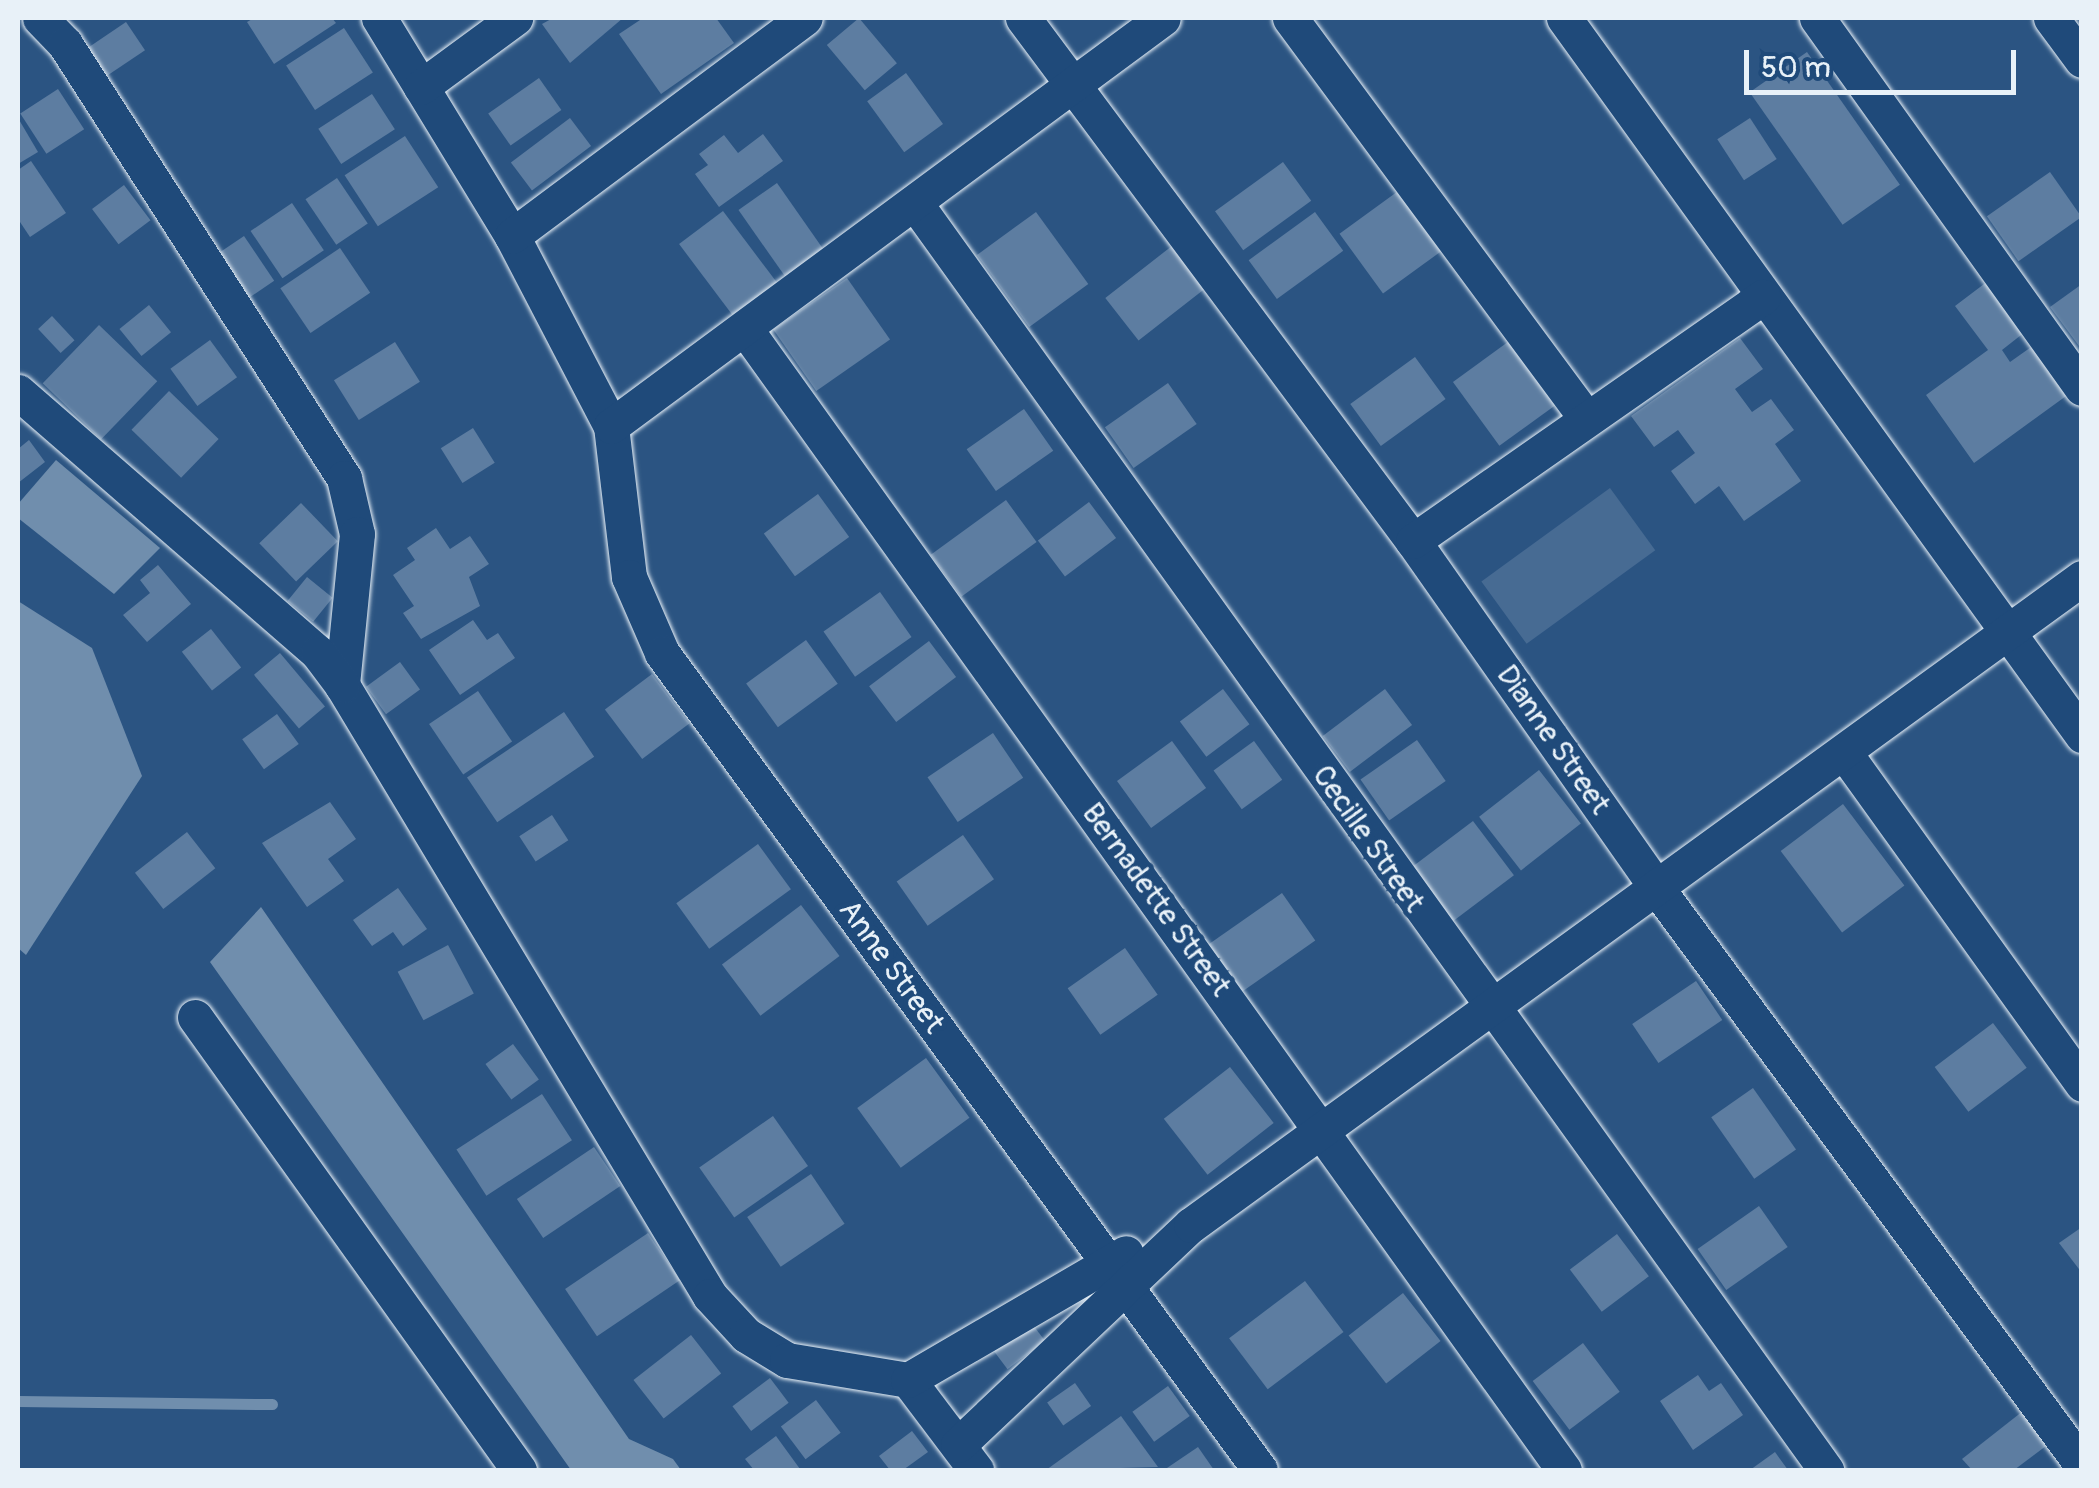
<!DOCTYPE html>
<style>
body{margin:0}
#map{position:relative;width:2099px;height:1488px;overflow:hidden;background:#2b5482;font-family:Pangolin,sans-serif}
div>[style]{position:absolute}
.green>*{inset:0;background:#476b93;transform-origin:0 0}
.water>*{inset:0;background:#708ead}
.stream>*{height:11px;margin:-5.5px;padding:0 5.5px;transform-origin:5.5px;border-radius:5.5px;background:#708ead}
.building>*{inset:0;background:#5d7da1;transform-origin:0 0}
.roads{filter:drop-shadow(0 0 2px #e8f1f8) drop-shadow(0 0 2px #e8f1f8)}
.minor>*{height:35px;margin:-17.5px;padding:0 17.5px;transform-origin:17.5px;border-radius:17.5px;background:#1f4a7a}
span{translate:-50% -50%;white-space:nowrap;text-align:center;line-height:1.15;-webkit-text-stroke:10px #1f4a7a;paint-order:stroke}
.street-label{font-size:30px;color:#e8f1f8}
.frame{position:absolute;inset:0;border:20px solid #e8f1f8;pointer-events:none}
.scale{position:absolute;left:1744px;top:50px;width:272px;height:45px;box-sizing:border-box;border:5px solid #e8f1f8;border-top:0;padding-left:12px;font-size:30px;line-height:35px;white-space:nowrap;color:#e8f1f8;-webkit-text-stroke:8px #1f4a7a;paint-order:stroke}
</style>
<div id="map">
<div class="green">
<div style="left:1610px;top:488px;width:77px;height:159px;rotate:54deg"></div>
</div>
<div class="water">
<div style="clip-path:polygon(56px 460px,160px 548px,114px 594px,18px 518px,18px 504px)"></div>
<div style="clip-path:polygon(18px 601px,92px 648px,142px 776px,26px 955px,18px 948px)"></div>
<div style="clip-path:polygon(261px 907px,629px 1439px,673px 1459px,681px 1470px,571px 1470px,210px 962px)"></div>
</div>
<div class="stream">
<div style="left:18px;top:1401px;width:254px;rotate:0.7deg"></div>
</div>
<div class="building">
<div style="clip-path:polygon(254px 18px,332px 18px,336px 23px,274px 64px,247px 22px)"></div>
<div style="clip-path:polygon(553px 18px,623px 18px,570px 63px,542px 24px)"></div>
<div style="clip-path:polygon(643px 18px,716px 18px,734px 43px,661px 94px,619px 34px)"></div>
<div style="left:859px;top:18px;width:59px;height:42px;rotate:50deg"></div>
<div style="left:126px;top:22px;width:34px;height:49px;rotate:56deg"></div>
<div style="left:344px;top:28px;width:53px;height:69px;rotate:57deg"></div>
<div style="left:1807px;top:52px;width:162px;height:70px;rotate:55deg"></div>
<div style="left:906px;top:73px;width:63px;height:48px;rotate:54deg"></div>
<div style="left:539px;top:78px;width:39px;height:62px;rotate:55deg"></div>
<div style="left:58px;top:89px;width:48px;height:45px;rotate:57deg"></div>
<div style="left:372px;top:94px;width:42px;height:64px;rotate:57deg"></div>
<div style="clip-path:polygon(18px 118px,38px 152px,18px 164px)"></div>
<div style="left:570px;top:118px;width:35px;height:74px;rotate:53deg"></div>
<div style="left:1750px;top:118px;width:49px;height:39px;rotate:57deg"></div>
<div style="clip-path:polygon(763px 134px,783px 161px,719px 207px,695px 174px,708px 165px,699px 154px,724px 135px,738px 153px)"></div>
<div style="left:405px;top:136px;width:61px;height:72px;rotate:57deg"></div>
<div style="clip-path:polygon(31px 161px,66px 213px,30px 237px,18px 219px,18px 170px)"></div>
<div style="left:1283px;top:162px;width:48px;height:84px;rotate:54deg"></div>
<div style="left:2050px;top:172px;width:55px;height:77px;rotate:55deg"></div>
<div style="left:337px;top:178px;width:55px;height:38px;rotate:56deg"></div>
<div style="left:777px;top:183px;width:89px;height:47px;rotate:55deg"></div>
<div style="left:124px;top:185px;width:44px;height:40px;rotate:53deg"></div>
<div style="left:1401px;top:189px;width:74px;height:76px;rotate:54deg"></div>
<div style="left:292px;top:203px;width:57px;height:50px;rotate:56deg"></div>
<div style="left:723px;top:211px;width:99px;height:55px;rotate:53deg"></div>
<div style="left:1036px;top:212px;width:89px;height:73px;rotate:54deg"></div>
<div style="left:1315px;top:212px;width:48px;height:82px;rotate:54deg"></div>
<div style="left:244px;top:236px;width:54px;height:36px;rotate:56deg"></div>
<div style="left:1177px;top:242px;width:54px;height:91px;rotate:52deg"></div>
<div style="left:340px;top:248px;width:54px;height:72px;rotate:56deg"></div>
<div style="left:847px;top:278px;width:75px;height:90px;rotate:55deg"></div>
<div style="clip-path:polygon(1992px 278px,2030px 328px,2002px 350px,2010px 362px,2037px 343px,2073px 391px,1974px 463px,1926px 395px,1988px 350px,1955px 306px)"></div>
<div style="clip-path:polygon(2082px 284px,2082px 350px,2050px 307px)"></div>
<div style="left:149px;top:305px;width:35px;height:38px;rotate:51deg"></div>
<div style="left:52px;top:316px;width:33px;height:19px;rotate:47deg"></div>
<div style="left:99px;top:325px;width:81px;height:81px;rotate:44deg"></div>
<div style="clip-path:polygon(1740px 338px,1763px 369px,1735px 389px,1752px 412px,1771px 399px,1794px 430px,1775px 444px,1801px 481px,1744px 521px,1719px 486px,1695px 504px,1671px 471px,1695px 453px,1678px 430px,1654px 447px,1631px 416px)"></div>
<div style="left:1512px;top:339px;width:79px;height:73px;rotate:54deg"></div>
<div style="left:210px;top:340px;width:46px;height:49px;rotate:54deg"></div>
<div style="left:395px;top:342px;width:47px;height:72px;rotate:58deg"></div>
<div style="left:1415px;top:357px;width:52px;height:80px;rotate:54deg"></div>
<div style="left:1168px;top:383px;width:50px;height:77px;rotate:55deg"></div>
<div style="left:169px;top:391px;width:69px;height:54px;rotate:44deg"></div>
<div style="left:1024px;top:409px;width:51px;height:70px;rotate:55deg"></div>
<div style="left:473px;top:428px;width:41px;height:38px;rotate:58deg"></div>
<div style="clip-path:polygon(29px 440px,45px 462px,18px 483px,18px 449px)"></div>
<div style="left:818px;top:494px;width:53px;height:67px;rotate:54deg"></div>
<div style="left:1006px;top:500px;width:52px;height:93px;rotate:54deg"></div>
<div style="left:1089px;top:502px;width:45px;height:64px;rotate:53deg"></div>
<div style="left:301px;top:503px;width:53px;height:58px;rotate:46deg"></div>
<div style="clip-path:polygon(436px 528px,450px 549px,470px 536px,489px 564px,469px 577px,480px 606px,421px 639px,403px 613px,414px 606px,393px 575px,415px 560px,407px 548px)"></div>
<div style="clip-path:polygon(158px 565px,191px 604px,147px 642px,123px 615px,150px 593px,140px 580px)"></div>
<div style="left:307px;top:577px;width:33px;height:31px;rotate:39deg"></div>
<div style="left:880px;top:592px;width:55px;height:69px;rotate:55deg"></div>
<div style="clip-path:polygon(473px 620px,487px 640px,498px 633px,515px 658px,460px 695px,429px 650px)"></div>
<div style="left:211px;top:629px;width:49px;height:37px;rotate:52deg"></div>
<div style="left:806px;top:640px;width:54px;height:74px;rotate:54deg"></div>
<div style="left:929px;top:641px;width:45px;height:75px;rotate:53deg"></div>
<div style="left:280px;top:653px;width:70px;height:34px;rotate:50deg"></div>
<div style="left:400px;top:662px;width:34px;height:42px;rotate:54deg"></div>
<div style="left:652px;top:674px;width:62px;height:59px;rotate:53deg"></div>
<div style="left:1223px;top:689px;width:44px;height:54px;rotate:53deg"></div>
<div style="left:1385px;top:689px;width:45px;height:78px;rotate:53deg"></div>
<div style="left:478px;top:691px;width:61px;height:59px;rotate:56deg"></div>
<div style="left:564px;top:712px;width:54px;height:117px;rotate:56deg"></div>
<div style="left:277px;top:714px;width:37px;height:43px;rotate:54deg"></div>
<div style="left:993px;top:733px;width:54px;height:79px;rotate:56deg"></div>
<div style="left:1417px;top:740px;width:50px;height:69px;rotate:55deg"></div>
<div style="left:1172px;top:741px;width:58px;height:68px;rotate:54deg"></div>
<div style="left:1254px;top:741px;width:48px;height:50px;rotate:54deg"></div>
<div style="left:1539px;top:770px;width:68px;height:76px;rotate:52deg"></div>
<div style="clip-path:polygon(330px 802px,356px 839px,328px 859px,344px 881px,307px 907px,262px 843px)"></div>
<div style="left:1843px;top:804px;width:102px;height:78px;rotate:53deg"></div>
<div style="left:552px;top:815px;width:30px;height:39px;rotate:57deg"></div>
<div style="left:1473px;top:821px;width:68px;height:78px;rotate:53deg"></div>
<div style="left:187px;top:832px;width:46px;height:66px;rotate:52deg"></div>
<div style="left:963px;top:835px;width:54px;height:81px;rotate:55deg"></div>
<div style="left:758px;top:844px;width:56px;height:101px;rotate:54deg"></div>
<div style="clip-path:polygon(398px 888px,427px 929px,403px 946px,393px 932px,372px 946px,353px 920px)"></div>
<div style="left:1282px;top:893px;width:58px;height:96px;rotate:55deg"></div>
<div style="left:801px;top:905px;width:64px;height:99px;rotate:53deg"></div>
<div style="left:448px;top:945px;width:55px;height:57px;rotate:62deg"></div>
<div style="left:1125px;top:948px;width:57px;height:70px;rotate:55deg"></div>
<div style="left:1696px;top:981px;width:47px;height:77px;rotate:56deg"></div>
<div style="left:1993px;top:1023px;width:56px;height:73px;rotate:53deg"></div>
<div style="left:513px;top:1044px;width:44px;height:34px;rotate:54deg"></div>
<div style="left:926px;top:1058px;width:74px;height:85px;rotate:54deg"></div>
<div style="left:1230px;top:1067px;width:71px;height:84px;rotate:52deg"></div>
<div style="left:1753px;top:1088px;width:75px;height:51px;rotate:55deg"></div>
<div style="left:542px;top:1094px;width:55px;height:102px;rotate:57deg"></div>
<div style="left:773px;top:1116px;width:61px;height:90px;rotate:55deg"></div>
<div style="left:594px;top:1147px;width:47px;height:93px;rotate:56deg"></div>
<div style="left:811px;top:1174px;width:60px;height:77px;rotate:56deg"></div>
<div style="left:1759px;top:1206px;width:50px;height:75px;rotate:55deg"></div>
<div style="clip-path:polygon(2082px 1227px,2082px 1273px,2059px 1243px)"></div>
<div style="left:648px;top:1233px;width:57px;height:100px;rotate:56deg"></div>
<div style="left:1617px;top:1234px;width:53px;height:59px;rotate:53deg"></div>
<div style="left:1305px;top:1281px;width:64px;height:95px;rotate:53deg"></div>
<div style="left:1403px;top:1293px;width:61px;height:69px;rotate:52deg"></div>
<div style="left:1027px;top:1317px;width:30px;height:47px;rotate:53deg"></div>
<div style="left:691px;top:1335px;width:49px;height:73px;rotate:52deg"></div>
<div style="left:1583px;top:1343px;width:61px;height:63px;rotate:53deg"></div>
<div style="clip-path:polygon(1698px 1375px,1709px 1391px,1721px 1383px,1743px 1415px,1693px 1450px,1660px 1401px)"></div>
<div style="left:770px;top:1378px;width:31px;height:47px;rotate:53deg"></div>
<div style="left:1075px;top:1383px;width:28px;height:34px;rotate:55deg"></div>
<div style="left:1168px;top:1386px;width:37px;height:44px;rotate:54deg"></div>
<div style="left:816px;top:1400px;width:41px;height:44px;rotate:53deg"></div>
<div style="clip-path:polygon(2023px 1411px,2046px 1446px,2014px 1470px,1972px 1470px,1962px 1459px)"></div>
<div style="clip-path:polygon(1121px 1416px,1158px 1467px,1046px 1470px)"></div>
<div style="clip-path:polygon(912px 1431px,928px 1452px,903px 1470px,890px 1470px,879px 1456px)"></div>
<div style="clip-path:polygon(776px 1436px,800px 1469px,798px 1470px,754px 1470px,745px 1459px)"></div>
<div style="clip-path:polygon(1198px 1447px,1214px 1470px,1164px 1470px)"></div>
<div style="clip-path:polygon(1775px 1452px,1788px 1470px,1750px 1470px)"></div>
</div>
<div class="roads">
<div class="minor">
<div style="left:40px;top:18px;width:36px;rotate:46deg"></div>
<div style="left:65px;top:44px;width:516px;rotate:57.26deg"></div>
<div style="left:344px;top:478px;width:57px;rotate:76.9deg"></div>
<div style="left:357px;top:534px;width:152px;rotate:95.7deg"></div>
<div style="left:342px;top:685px;width:713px;rotate:58.94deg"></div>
<div style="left:710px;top:1296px;width:53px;rotate:47.3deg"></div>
<div style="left:746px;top:1335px;width:48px;rotate:31.4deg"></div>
<div style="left:787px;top:1360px;width:123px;rotate:9.4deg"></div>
<div style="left:908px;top:1380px;width:113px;rotate:52.9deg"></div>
<div style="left:379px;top:18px;width:255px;rotate:58.6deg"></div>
<div style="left:512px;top:236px;width:214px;rotate:62.5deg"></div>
<div style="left:611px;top:426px;width:152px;rotate:83.2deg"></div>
<div style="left:629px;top:577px;width:83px;rotate:66.5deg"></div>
<div style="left:662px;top:653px;width:1012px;rotate:53.8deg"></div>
<div style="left:1023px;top:18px;width:652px;rotate:53.29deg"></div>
<div style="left:1413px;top:541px;width:423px;rotate:54.9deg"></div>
<div style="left:1656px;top:887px;width:718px;rotate:53.61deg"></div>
<div style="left:1290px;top:18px;width:496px;rotate:53.5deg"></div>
<div style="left:1564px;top:18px;width:885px;rotate:54.15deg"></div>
<div style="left:1817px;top:18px;width:455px;rotate:54.4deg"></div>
<div style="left:2051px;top:18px;width:52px;rotate:53.6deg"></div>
<div style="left:421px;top:87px;width:117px;rotate:-36.3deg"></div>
<div style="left:915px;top:203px;width:1561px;rotate:54.28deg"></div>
<div style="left:512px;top:236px;width:365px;rotate:-36.7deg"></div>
<div style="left:746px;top:330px;width:1403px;rotate:54.34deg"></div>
<div style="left:18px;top:392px;width:398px;rotate:41deg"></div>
<div style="left:318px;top:653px;width:40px;rotate:53deg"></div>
<div style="left:611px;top:426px;width:686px;rotate:-36.47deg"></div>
<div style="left:1413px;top:541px;width:427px;rotate:-34.9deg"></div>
<div style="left:1846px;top:755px;width:405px;rotate:54.3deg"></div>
<div style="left:195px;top:1017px;width:557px;rotate:54.43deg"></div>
<div style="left:908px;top:1380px;width:252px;rotate:-30.2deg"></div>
<div style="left:958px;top:1445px;width:320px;rotate:-43.4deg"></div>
<div style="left:1191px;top:1225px;width:1101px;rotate:-35.99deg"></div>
</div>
</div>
<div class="street-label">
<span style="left:1553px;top:740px;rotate:55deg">Dianne Street</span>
<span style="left:1368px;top:839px;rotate:55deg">Cecille Street</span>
<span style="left:1156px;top:900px;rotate:54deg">Bernadette Street</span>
<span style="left:891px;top:967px;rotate:54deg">Anne Street</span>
</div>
<div class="frame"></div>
<div class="scale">50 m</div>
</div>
